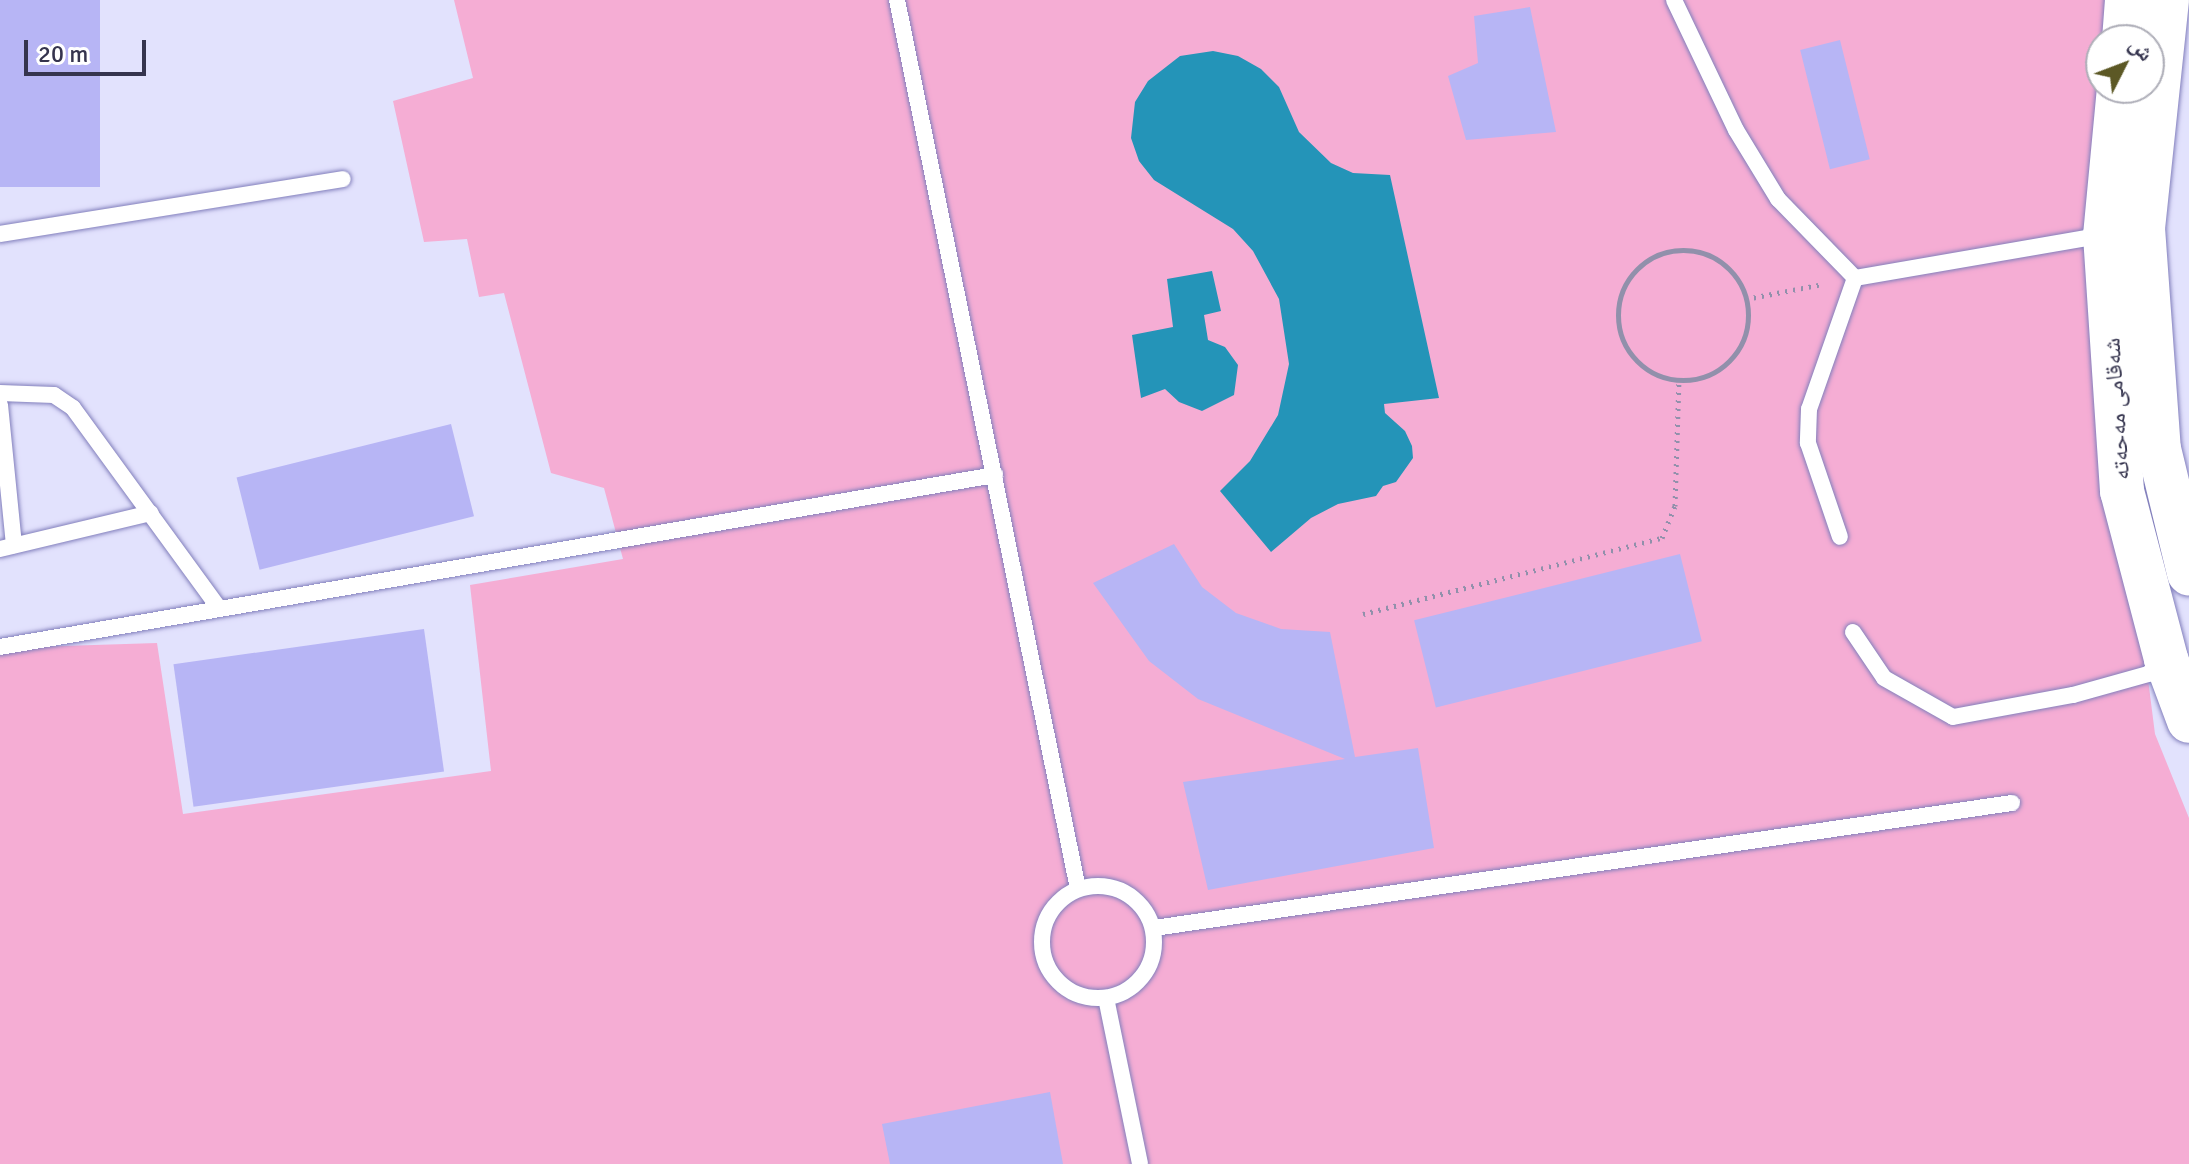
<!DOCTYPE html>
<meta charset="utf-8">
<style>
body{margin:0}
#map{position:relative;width:2189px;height:1164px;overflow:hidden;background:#e2e2fd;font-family:Signika,"Noto Naskh Arabic",sans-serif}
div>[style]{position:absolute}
.green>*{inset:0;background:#f5add4}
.water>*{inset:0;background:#2494b8}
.building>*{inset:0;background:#b7b5f5;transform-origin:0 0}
.path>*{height:5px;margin-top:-2.5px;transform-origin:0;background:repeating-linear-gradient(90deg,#9190ab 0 2px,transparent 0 8px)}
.path>.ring{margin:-2.5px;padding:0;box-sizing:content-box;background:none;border:5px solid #9190ab;border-radius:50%}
.roads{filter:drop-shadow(0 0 2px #827fbc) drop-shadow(0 0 2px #827fbc)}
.lane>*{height:16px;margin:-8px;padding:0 8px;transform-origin:8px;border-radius:8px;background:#fff}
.lane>.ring{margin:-8px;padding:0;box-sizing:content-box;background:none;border:16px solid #fff;border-radius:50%}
.secondary>*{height:44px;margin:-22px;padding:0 22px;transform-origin:22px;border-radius:22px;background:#fff}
span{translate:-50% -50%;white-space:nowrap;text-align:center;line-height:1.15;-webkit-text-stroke:7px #fff;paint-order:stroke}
.street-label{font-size:24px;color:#35344e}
.north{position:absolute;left:2085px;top:24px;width:80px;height:80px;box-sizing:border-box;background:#fff;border:2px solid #aeaeb8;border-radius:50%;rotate:48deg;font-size:22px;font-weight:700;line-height:32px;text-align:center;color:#35344e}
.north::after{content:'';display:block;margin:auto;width:28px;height:36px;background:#5c5825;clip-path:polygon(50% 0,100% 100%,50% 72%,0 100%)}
.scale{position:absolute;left:24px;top:40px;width:122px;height:36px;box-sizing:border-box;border:4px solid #35344e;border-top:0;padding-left:10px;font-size:24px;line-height:28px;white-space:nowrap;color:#35344e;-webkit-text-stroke:6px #fff;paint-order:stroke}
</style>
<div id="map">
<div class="green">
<div style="clip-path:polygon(454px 0,2106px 0,2096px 271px,2155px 734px,2189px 818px,2189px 1164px,0 1164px,0 648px,157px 643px,183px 814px,491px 771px,470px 585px,623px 559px,604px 488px,551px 473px,504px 293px,479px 297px,467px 239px,424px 242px,393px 101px,473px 78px)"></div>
</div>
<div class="water">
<div style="clip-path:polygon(1213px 51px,1238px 56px,1261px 69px,1279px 87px,1299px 132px,1331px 163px,1353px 173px,1390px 175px,1439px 398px,1384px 404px,1385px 413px,1405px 431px,1412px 446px,1413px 458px,1396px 482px,1383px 486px,1376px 496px,1338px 504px,1311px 518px,1271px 552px,1220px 491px,1250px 461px,1278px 415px,1289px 364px,1279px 299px,1253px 251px,1233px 229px,1154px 180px,1139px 161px,1131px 138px,1135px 102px,1148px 81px,1180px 56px)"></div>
<div style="clip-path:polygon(1212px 271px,1221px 311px,1204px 315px,1208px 340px,1225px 347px,1238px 365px,1234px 395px,1202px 411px,1179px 402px,1165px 389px,1141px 398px,1132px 335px,1173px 327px,1167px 279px)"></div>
</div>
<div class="building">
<div style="left:0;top:0;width:100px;height:187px"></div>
<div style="clip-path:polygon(1530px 7px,1556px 132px,1466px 140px,1448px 76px,1478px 63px,1474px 16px)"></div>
<div style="left:1840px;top:40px;width:123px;height:41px;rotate:76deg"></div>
<div style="left:451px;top:424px;width:95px;height:221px;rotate:76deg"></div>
<div style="clip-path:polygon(1174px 544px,1202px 587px,1236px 613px,1281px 629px,1330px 632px,1355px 757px,1418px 748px,1434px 848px,1208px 890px,1183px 782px,1345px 759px,1198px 699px,1149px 661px,1093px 583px)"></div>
<div style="left:1680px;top:554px;width:90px;height:274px;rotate:76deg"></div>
<div style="left:424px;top:629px;width:144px;height:253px;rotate:82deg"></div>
<div style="clip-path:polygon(1050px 1092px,1063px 1164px,890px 1164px,882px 1124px)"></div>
</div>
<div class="path">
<div class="ring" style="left:1618px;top:250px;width:125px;height:125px"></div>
<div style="left:1746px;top:299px;width:78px;rotate:-11deg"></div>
<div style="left:1363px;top:614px;width:309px;rotate:-14.3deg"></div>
<div style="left:1662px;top:538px;width:35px;rotate:-68deg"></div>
<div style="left:1675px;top:506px;width:126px;rotate:-88.2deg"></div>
</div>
<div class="roads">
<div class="lane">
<div style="left:897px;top:0;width:907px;rotate:78.49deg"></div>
<div style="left:1674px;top:0;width:144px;rotate:64.5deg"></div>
<div style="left:1736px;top:130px;width:81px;rotate:58.7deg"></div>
<div style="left:1778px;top:199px;width:110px;rotate:45.7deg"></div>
<div style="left:1855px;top:278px;width:139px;rotate:109.3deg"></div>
<div style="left:1809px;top:409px;width:34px;rotate:92deg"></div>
<div style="left:1808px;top:443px;width:99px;rotate:71.2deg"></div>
<div style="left:0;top:234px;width:347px;rotate:-9.1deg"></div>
<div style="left:1855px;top:278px;width:252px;rotate:-9.8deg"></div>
<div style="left:0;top:393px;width:54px;rotate:2.1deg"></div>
<div style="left:54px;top:395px;width:23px;rotate:34deg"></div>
<div style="left:73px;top:408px;width:248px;rotate:53.9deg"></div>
<div style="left:0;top:405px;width:141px;rotate:84.3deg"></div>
<div style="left:0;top:549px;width:155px;rotate:-13.4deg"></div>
<div style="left:1853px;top:632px;width:55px;rotate:56deg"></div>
<div style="left:1884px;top:678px;width:79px;rotate:29.5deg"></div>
<div style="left:1953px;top:717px;width:122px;rotate:-10.4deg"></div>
<div style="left:2073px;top:695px;width:78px;rotate:-15.6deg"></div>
<div style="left:2148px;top:674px;width:22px;rotate:-39deg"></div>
<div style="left:0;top:647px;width:1010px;rotate:-9.81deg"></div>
<div class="ring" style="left:1042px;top:886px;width:96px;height:96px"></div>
<div style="left:1154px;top:928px;width:867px;rotate:-8.29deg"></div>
<div style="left:1106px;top:998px;width:169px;rotate:78.4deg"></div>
</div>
<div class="secondary">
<div style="left:2167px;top:0;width:229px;rotate:96deg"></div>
<div style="left:2143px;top:228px;width:222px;rotate:85.9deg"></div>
<div style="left:2159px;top:449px;width:128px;rotate:76.4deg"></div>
<div style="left:2124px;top:40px;width:40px;rotate:-85.7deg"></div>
<div style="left:2119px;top:88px;width:148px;rotate:95.4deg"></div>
<div style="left:2105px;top:235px;width:257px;rotate:86.2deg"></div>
<div style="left:2122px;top:491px;width:174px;rotate:75.3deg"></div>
<div style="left:2166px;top:659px;width:66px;rotate:69.6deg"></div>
</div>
</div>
<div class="street-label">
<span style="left:2117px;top:409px;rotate:-94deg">شەقامی مەحەتە</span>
</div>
<div class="north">ش</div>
<div class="scale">20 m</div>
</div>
